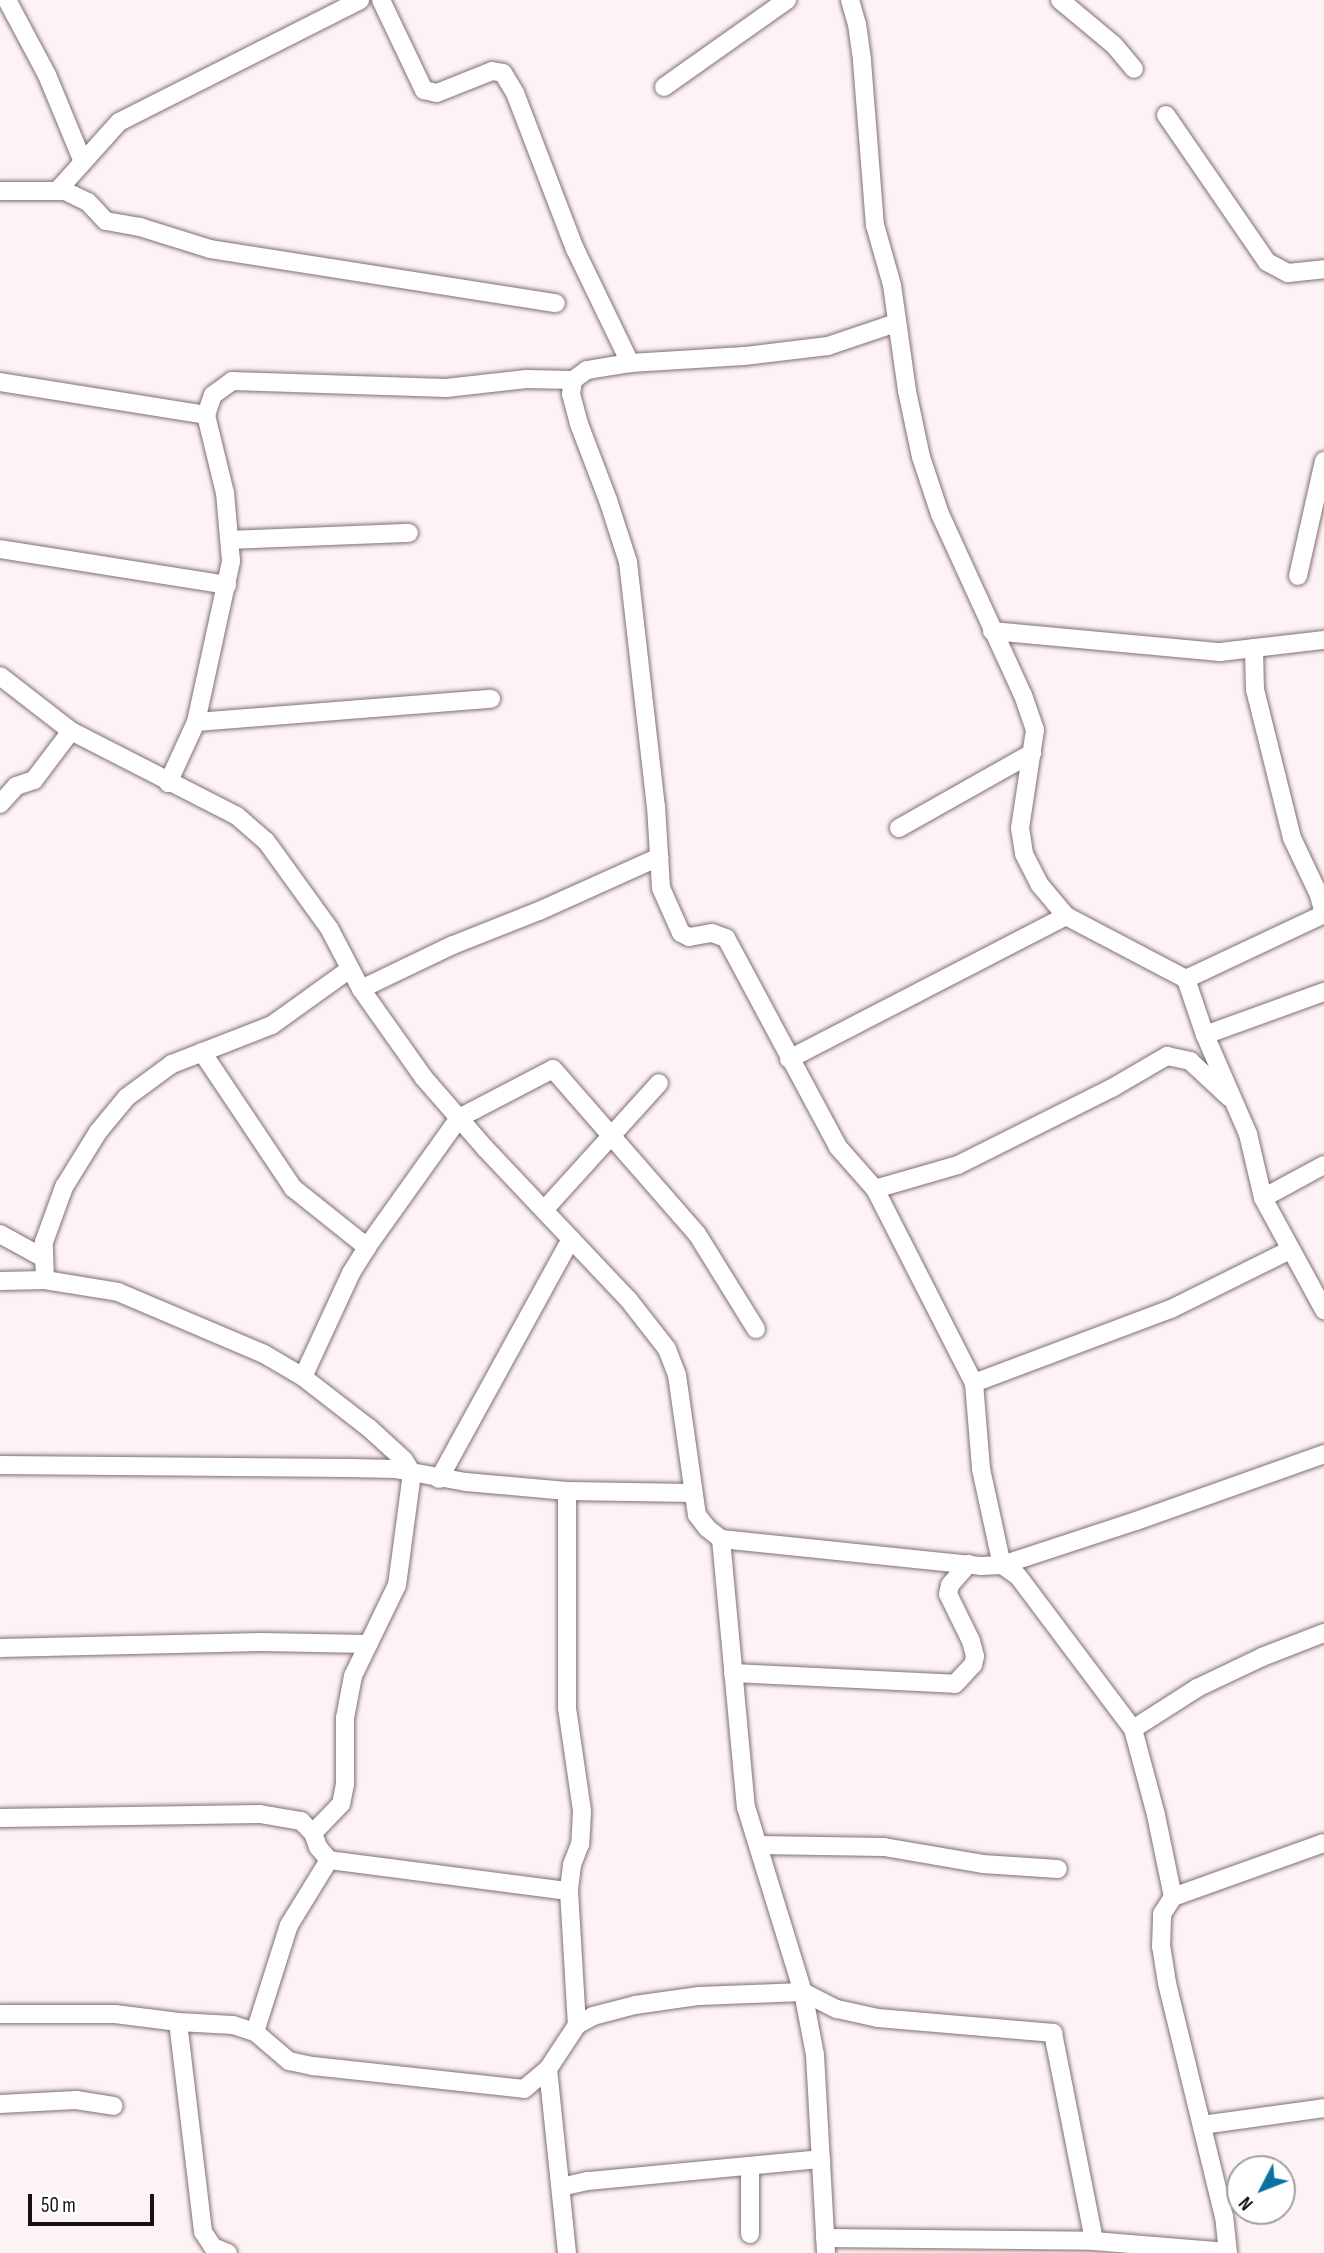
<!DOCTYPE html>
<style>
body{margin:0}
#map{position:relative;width:1324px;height:2253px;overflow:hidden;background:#fdf3f5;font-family:"Sofia Sans Condensed",sans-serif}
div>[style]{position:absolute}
.roads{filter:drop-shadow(0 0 2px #826e73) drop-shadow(0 0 2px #826e73)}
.minor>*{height:18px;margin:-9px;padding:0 9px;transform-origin:9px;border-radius:9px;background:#fff}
span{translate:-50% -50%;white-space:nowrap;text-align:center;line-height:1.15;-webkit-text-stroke:6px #fff;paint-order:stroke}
.north{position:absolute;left:1226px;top:2155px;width:70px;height:70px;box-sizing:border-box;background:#fff;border:2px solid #a29fa0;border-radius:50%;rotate:228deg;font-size:19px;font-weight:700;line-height:28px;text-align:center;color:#171012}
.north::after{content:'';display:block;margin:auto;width:24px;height:32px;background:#09729e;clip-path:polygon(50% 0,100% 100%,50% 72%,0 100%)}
.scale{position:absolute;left:28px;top:2194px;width:126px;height:32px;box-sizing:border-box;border:4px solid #171012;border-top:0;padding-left:9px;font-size:21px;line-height:24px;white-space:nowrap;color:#171012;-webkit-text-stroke:5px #fff;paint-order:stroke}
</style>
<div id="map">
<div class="roads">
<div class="minor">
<div style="left:7px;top:0;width:85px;rotate:61.9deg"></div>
<div style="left:47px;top:75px;width:94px;rotate:67.5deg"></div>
<div style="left:381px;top:0;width:100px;rotate:64.5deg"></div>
<div style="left:424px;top:90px;width:13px;rotate:13deg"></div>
<div style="left:437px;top:93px;width:59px;rotate:-21.8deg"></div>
<div style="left:492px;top:71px;width:11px;rotate:10deg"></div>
<div style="left:503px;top:73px;width:23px;rotate:59deg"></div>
<div style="left:515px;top:93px;width:167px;rotate:69deg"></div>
<div style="left:575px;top:249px;width:127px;rotate:64.2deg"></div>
<div style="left:850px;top:0;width:25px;rotate:74deg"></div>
<div style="left:857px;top:24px;width:37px;rotate:82deg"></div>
<div style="left:862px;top:61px;width:165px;rotate:85.5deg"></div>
<div style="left:875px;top:225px;width:62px;rotate:74.2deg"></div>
<div style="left:892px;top:285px;width:107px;rotate:81.9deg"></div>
<div style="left:907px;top:391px;width:67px;rotate:78deg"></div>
<div style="left:921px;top:457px;width:60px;rotate:71.6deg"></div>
<div style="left:940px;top:514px;width:199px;rotate:65.4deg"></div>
<div style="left:1023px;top:695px;width:37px;rotate:71deg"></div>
<div style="left:1035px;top:730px;width:99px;rotate:98.7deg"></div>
<div style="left:1020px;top:828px;width:26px;rotate:81deg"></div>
<div style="left:1024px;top:854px;width:35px;rotate:63deg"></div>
<div style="left:1040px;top:885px;width:40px;rotate:50deg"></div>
<div style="left:1066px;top:916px;width:136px;rotate:27.7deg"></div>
<div style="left:1186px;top:979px;width:59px;rotate:71.3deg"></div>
<div style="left:1205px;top:1035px;width:108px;rotate:66.5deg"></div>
<div style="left:1248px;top:1134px;width:66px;rotate:76.8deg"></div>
<div style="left:1263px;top:1198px;width:128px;rotate:61.4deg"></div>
<div style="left:1060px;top:0;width:70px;rotate:39.8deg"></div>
<div style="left:1114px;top:45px;width:31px;rotate:50deg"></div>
<div style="left:664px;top:87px;width:151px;rotate:-35.3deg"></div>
<div style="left:1166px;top:115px;width:178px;rotate:55.5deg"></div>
<div style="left:1267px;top:262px;width:24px;rotate:28deg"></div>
<div style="left:1288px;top:273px;width:36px;rotate:-6deg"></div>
<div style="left:58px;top:190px;width:91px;rotate:-48.1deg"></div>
<div style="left:119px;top:122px;width:270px;rotate:-26.8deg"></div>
<div style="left:0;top:191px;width:65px"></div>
<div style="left:65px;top:191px;width:25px;rotate:26deg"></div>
<div style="left:88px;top:202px;width:26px;rotate:47deg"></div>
<div style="left:106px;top:221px;width:35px;rotate:10deg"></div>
<div style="left:140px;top:227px;width:73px;rotate:17.4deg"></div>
<div style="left:210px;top:249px;width:350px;rotate:8.9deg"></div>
<div style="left:896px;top:323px;width:72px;rotate:161.3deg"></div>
<div style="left:828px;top:346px;width:85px;rotate:173.2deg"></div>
<div style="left:744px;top:356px;width:114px;rotate:176.5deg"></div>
<div style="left:630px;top:363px;width:44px;rotate:170.8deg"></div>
<div style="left:587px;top:370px;width:17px;rotate:144deg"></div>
<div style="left:573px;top:380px;width:14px;rotate:98deg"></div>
<div style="left:571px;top:394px;width:31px;rotate:75deg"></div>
<div style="left:579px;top:424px;width:81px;rotate:69.1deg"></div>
<div style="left:608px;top:500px;width:65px;rotate:72.1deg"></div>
<div style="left:628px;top:562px;width:246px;rotate:83.5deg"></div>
<div style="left:656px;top:806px;width:82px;rotate:86.5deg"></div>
<div style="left:661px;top:888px;width:49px;rotate:66deg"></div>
<div style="left:681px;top:933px;width:9px;rotate:27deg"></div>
<div style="left:689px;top:937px;width:23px;rotate:-10deg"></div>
<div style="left:712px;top:933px;width:15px;rotate:20deg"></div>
<div style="left:726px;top:938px;width:237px;rotate:61.8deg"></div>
<div style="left:838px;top:1147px;width:56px;rotate:48.6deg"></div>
<div style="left:875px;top:1189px;width:218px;rotate:63deg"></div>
<div style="left:974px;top:1383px;width:86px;rotate:85.3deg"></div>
<div style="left:981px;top:1469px;width:98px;rotate:77.7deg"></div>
<div style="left:1002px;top:1565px;width:141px;rotate:-18.2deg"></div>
<div style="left:1136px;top:1521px;width:200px;rotate:-19.6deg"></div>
<div style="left:0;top:382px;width:209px;rotate:9.1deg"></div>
<div style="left:231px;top:540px;width:178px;rotate:-2.3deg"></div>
<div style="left:0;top:549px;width:230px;rotate:9deg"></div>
<div style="left:1298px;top:576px;width:118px;rotate:-77.3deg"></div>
<div style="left:992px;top:631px;width:229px;rotate:5.3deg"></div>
<div style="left:1220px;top:652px;width:105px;rotate:-6.6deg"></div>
<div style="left:0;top:676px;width:90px;rotate:37.8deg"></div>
<div style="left:71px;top:731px;width:186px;rotate:27.1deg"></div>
<div style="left:237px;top:816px;width:38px;rotate:41deg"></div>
<div style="left:266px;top:841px;width:107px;rotate:54.1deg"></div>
<div style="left:329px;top:928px;width:69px;rotate:62.3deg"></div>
<div style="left:361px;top:989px;width:109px;rotate:54.7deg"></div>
<div style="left:424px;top:1078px;width:93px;rotate:48.9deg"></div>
<div style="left:485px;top:1148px;width:208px;rotate:46.6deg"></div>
<div style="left:628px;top:1299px;width:63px;rotate:52deg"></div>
<div style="left:667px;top:1349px;width:28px;rotate:69deg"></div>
<div style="left:677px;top:1375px;width:141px;rotate:81.9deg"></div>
<div style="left:697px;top:1515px;width:16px;rotate:52deg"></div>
<div style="left:707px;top:1528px;width:18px;rotate:38deg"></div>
<div style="left:721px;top:1539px;width:261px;rotate:5.9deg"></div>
<div style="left:981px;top:1566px;width:21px;rotate:-3deg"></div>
<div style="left:1002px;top:1565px;width:19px;rotate:35deg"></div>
<div style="left:1018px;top:1576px;width:191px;rotate:53.1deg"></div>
<div style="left:1133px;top:1729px;width:89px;rotate:75deg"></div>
<div style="left:1156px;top:1815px;width:84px;rotate:78.3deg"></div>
<div style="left:196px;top:722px;width:296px;rotate:-4.5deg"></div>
<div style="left:168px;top:783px;width:67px;rotate:-65.3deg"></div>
<div style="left:196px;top:722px;width:165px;rotate:-77.7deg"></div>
<div style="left:231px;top:561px;width:68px;rotate:-95deg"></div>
<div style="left:225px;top:493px;width:80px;rotate:-103.7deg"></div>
<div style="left:206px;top:415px;width:21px;rotate:-71deg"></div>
<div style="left:213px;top:395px;width:24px;rotate:-36deg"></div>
<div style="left:232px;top:381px;width:214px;rotate:1.9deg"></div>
<div style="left:446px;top:388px;width:81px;rotate:-6.4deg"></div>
<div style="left:526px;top:379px;width:47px;rotate:1.2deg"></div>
<div style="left:0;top:804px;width:24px;rotate:-48deg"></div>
<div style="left:16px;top:786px;width:19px;rotate:-18deg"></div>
<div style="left:34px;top:780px;width:61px;rotate:-52.9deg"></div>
<div style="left:899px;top:828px;width:153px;rotate:-29.4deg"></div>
<div style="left:1186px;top:979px;width:153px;rotate:-25.2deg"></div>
<div style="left:1324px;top:914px;width:20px;rotate:-105deg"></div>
<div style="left:1319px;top:895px;width:63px;rotate:-115.3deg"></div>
<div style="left:1292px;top:838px;width:153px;rotate:-104deg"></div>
<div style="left:1255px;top:690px;width:42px;rotate:-91.4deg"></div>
<div style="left:361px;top:989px;width:102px;rotate:-25.6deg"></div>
<div style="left:453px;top:945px;width:92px;rotate:-21.6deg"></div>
<div style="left:539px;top:911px;width:132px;rotate:-24.2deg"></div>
<div style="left:1205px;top:1035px;width:127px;rotate:-19.9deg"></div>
<div style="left:202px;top:1052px;width:164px;rotate:56.2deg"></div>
<div style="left:293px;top:1188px;width:95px;rotate:38.6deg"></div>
<div style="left:789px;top:1059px;width:312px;rotate:-27.3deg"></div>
<div style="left:875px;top:1189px;width:86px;rotate:-16.1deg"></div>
<div style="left:958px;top:1165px;width:172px;rotate:-26.6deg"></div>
<div style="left:1112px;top:1088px;width:64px;rotate:-30.2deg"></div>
<div style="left:1167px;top:1056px;width:24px;rotate:12deg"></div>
<div style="left:1190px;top:1061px;width:54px;rotate:42.8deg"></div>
<div style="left:1263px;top:1198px;width:69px;rotate:-28.4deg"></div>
<div style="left:544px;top:1210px;width:171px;rotate:-47.8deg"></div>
<div style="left:0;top:1234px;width:48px;rotate:28.7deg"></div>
<div style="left:45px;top:1280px;width:38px;rotate:-92deg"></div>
<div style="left:44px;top:1242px;width:59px;rotate:-70deg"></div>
<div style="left:64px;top:1187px;width:65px;rotate:-58.3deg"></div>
<div style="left:98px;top:1132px;width:45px;rotate:-50.4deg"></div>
<div style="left:127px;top:1097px;width:56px;rotate:-36.3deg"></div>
<div style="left:172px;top:1064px;width:107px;rotate:-21.3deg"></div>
<div style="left:272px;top:1025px;width:96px;rotate:-35.7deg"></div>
<div style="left:0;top:1281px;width:45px;rotate:-1.3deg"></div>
<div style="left:45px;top:1280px;width:74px;rotate:9.3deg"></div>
<div style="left:118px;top:1292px;width:159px;rotate:23deg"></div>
<div style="left:264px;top:1354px;width:45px;rotate:30.5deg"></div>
<div style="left:303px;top:1377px;width:83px;rotate:37.7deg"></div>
<div style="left:369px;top:1428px;width:47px;rotate:42.4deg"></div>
<div style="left:404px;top:1460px;width:15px;rotate:58deg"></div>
<div style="left:412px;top:1473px;width:113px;rotate:97.6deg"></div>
<div style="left:397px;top:1585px;width:101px;rotate:115.8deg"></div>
<div style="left:353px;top:1676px;width:43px;rotate:100.8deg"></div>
<div style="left:345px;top:1718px;width:66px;rotate:90deg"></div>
<div style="left:345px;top:1784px;width:20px;rotate:101deg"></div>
<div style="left:341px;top:1804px;width:40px;rotate:134deg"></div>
<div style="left:303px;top:1377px;width:115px;rotate:-65.2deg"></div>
<div style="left:351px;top:1273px;width:31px;rotate:-58deg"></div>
<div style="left:367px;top:1247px;width:158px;rotate:-54.5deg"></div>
<div style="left:459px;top:1118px;width:106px;rotate:-27.5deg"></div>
<div style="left:553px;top:1069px;width:219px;rotate:48.9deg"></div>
<div style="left:697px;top:1234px;width:112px;rotate:58.2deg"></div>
<div style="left:974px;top:1383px;width:210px;rotate:-20.6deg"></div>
<div style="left:1171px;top:1309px;width:133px;rotate:-26.4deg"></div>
<div style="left:0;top:1465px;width:350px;rotate:0.5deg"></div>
<div style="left:350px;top:1468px;width:45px;rotate:1.3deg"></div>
<div style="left:395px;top:1469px;width:72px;rotate:10.4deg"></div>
<div style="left:466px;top:1482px;width:101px;rotate:5.1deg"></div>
<div style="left:567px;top:1491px;width:126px;rotate:0.9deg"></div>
<div style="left:439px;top:1479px;width:274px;rotate:-61.2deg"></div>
<div style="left:567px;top:1491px;width:217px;rotate:90deg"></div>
<div style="left:567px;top:1708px;width:104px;rotate:81.7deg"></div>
<div style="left:582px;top:1811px;width:33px;rotate:93deg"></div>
<div style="left:580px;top:1844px;width:22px;rotate:111deg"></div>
<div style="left:572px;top:1865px;width:26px;rotate:97deg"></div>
<div style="left:569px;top:1891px;width:134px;rotate:86.6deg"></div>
<div style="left:721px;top:1539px;width:269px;rotate:84.7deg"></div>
<div style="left:746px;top:1807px;width:194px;rotate:72.9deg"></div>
<div style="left:803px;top:1992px;width:64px;rotate:79.2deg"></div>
<div style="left:815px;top:2055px;width:198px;rotate:86.8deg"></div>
<div style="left:0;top:1648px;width:262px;rotate:-1.3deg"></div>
<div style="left:262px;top:1642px;width:106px;rotate:1.1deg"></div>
<div style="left:733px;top:1673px;width:222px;rotate:2.8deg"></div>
<div style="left:955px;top:1684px;width:26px;rotate:-47deg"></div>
<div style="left:973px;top:1665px;width:9px;rotate:-77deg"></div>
<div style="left:975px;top:1656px;width:16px;rotate:-105deg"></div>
<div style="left:971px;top:1641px;width:52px;rotate:-116.1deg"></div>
<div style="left:948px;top:1594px;width:9px;rotate:-77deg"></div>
<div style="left:950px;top:1585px;width:28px;rotate:-49deg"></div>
<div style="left:1133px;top:1729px;width:76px;rotate:-32.6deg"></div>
<div style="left:1197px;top:1688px;width:72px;rotate:-25.5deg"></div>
<div style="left:1262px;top:1657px;width:66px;rotate:-21.2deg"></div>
<div style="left:0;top:1818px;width:260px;rotate:-0.9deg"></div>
<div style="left:260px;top:1814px;width:42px;rotate:9.7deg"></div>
<div style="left:301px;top:1821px;width:17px;rotate:45deg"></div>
<div style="left:313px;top:1833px;width:15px;rotate:70deg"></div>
<div style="left:318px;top:1847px;width:17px;rotate:50deg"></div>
<div style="left:329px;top:1860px;width:242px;rotate:7.4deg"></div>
<div style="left:758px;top:1845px;width:126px;rotate:0.9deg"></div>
<div style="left:884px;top:1847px;width:100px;rotate:9.7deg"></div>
<div style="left:983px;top:1864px;width:75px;rotate:3.8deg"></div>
<div style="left:0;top:2014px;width:115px"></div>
<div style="left:115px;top:2014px;width:64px;rotate:7.2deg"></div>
<div style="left:178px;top:2022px;width:211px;rotate:83.2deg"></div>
<div style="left:203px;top:2232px;width:18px;rotate:56deg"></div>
<div style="left:213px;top:2247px;width:16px;rotate:22deg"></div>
<div style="left:178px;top:2022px;width:55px;rotate:3.1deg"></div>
<div style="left:233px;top:2025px;width:23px;rotate:18deg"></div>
<div style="left:255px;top:2032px;width:45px;rotate:40.5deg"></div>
<div style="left:289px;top:2061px;width:25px;rotate:12deg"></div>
<div style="left:313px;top:2066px;width:212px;rotate:6.2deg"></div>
<div style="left:524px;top:2089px;width:31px;rotate:-40deg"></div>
<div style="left:548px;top:2069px;width:53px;rotate:-56.6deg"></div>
<div style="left:577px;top:2025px;width:18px;rotate:-29deg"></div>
<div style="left:593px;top:2016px;width:43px;rotate:-14.7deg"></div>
<div style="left:635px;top:2005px;width:65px;rotate:-8deg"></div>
<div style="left:699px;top:1996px;width:104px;rotate:-2.2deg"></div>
<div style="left:803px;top:1992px;width:38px;rotate:27deg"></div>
<div style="left:837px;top:2009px;width:42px;rotate:12.4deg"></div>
<div style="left:878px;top:2018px;width:176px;rotate:4.9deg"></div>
<div style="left:1053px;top:2033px;width:212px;rotate:78.8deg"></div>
<div style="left:1094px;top:2241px;width:134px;rotate:4.7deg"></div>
<div style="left:255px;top:2032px;width:112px;rotate:-72.4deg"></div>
<div style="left:289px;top:1925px;width:76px;rotate:-58.4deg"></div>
<div style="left:548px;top:2069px;width:185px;rotate:84.1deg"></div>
<div style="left:0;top:2104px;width:76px;rotate:-3deg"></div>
<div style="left:76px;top:2100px;width:38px;rotate:9deg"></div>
<div style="left:1202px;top:2125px;width:123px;rotate:-7.9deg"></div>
<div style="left:750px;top:2166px;width:68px;rotate:90deg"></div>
<div style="left:561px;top:2187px;width:28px;rotate:-13deg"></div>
<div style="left:588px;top:2181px;width:234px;rotate:-5.4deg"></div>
<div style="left:825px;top:2238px;width:269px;rotate:0.6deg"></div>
<div style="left:1228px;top:2253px;width:36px;rotate:-96deg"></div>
<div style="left:1224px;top:2217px;width:241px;rotate:-103.7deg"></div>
<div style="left:1167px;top:1983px;width:36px;rotate:-99deg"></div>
<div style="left:1161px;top:1947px;width:33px;rotate:-88deg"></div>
<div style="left:1162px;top:1914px;width:20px;rotate:-57deg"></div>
<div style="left:1173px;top:1897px;width:160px;rotate:-19.7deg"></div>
</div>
</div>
<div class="north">N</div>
<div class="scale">50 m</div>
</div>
